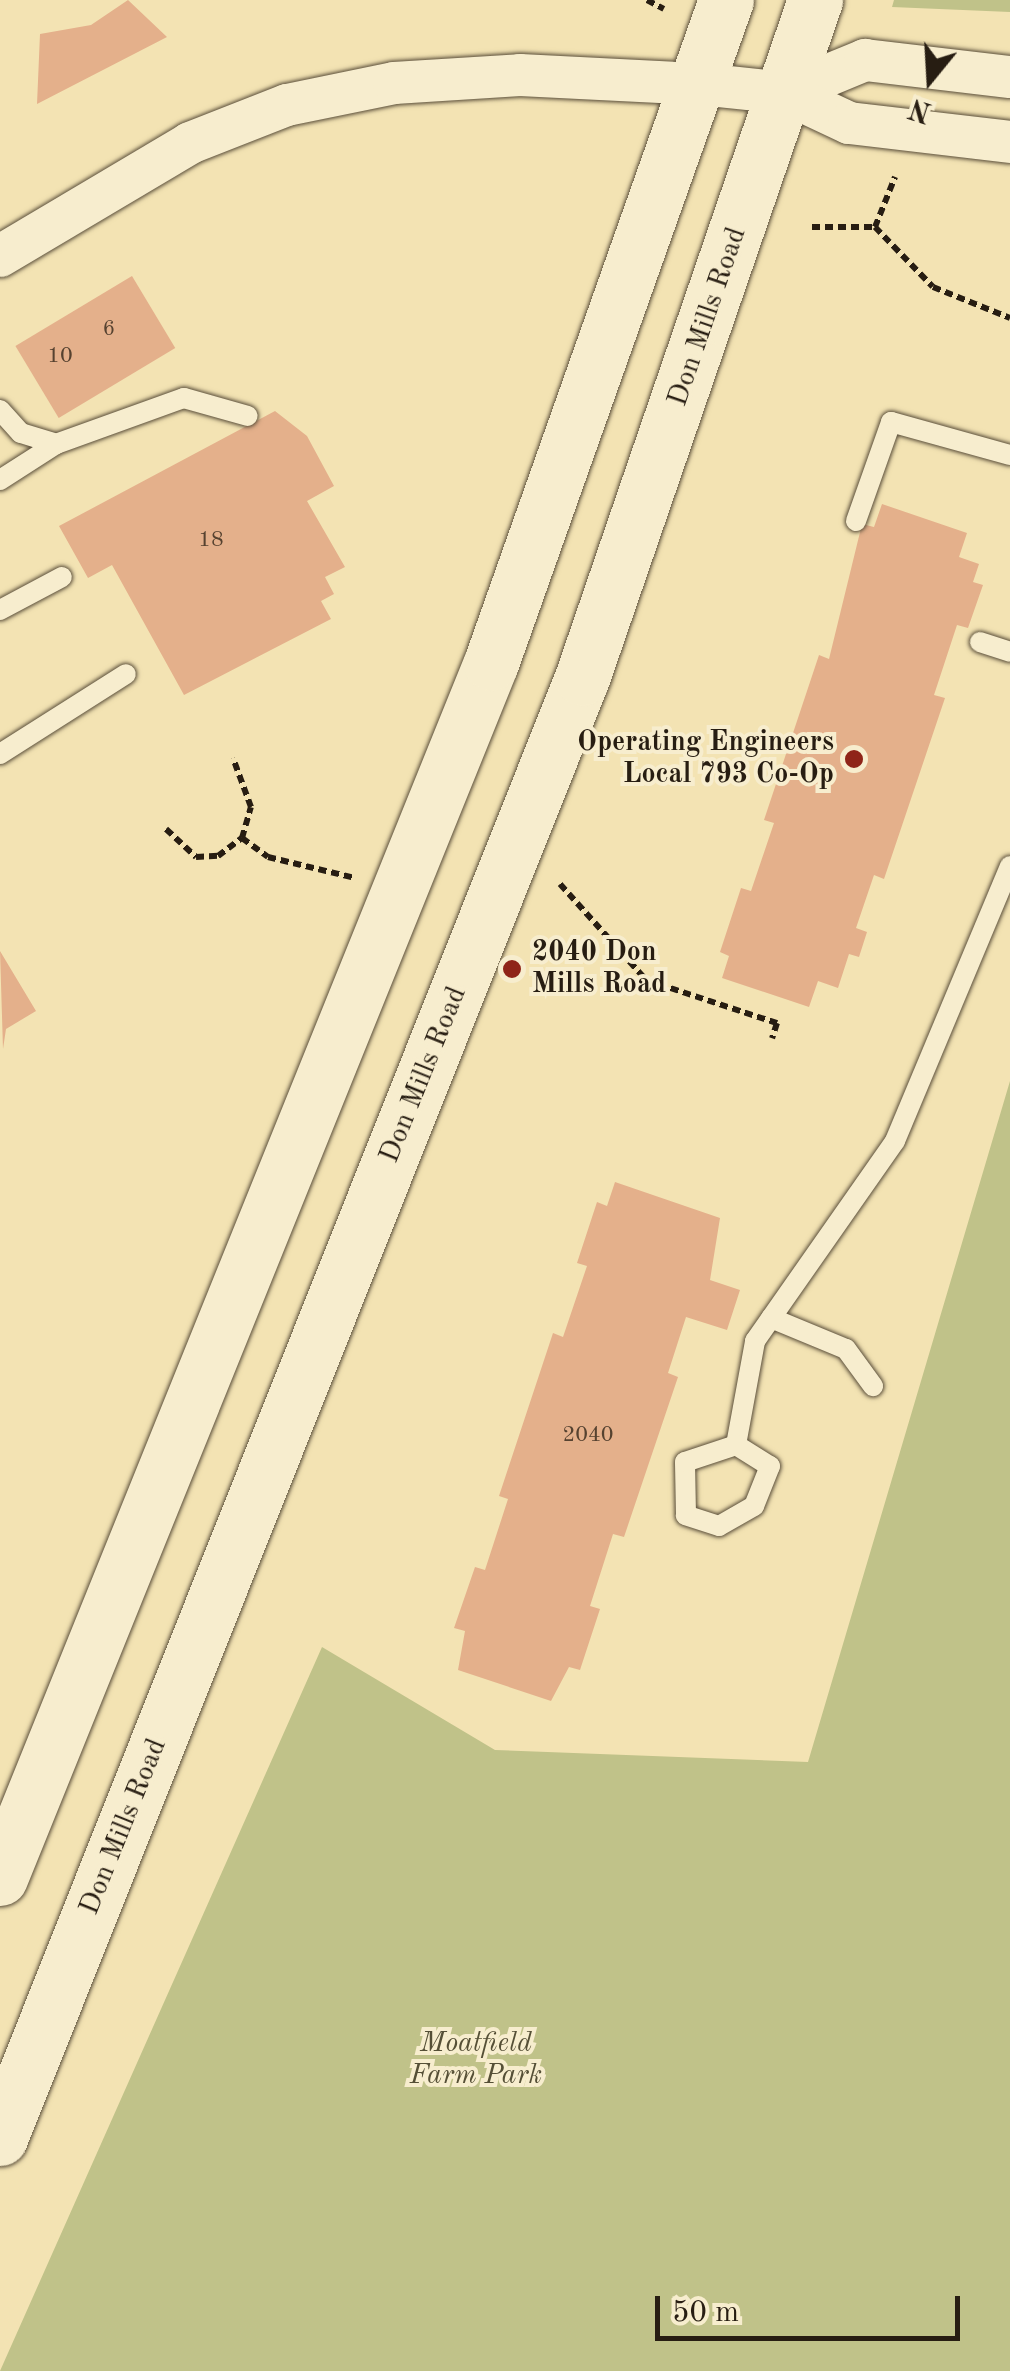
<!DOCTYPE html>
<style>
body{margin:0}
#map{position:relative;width:1010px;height:2371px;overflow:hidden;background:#f3e3b3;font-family:"Old Standard TT",serif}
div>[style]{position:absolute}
.green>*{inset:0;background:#c0c289}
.building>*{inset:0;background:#e4b08b;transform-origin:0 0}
.path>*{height:6px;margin-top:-3px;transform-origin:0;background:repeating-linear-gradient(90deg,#271d12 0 8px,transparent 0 13px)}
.roads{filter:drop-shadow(0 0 2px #5a4e3a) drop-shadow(0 0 2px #5a4e3a)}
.lane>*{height:20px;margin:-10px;padding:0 10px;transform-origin:10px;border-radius:10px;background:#f7edce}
.street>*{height:42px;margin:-21px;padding:0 21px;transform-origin:21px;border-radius:21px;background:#f7edce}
.secondary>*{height:55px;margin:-27.5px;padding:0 27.5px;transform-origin:27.5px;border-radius:27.5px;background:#f7edce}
.dots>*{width:28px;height:28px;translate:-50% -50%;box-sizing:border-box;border:5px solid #f7edce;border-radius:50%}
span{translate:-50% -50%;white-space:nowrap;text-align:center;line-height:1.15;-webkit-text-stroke:8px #f7edce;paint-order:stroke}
.number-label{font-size:22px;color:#564230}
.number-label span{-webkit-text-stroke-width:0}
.street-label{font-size:28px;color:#271d12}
.poi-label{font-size:28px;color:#271d12;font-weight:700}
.right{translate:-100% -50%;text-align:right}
.left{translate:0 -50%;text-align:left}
.park-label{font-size:28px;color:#554f36;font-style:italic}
.north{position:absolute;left:880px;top:30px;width:100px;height:100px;-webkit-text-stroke:8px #f7edce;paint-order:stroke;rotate:198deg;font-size:28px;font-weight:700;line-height:40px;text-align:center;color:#271d12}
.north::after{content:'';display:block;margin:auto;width:35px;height:45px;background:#271d12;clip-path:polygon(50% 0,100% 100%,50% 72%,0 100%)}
.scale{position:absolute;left:655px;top:2296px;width:305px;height:45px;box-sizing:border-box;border:5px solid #271d12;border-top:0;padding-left:12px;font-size:30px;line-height:35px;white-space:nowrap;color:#271d12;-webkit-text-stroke:8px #f7edce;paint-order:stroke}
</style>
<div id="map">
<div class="green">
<div style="clip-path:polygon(894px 0,1010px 0,1010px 12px,892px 7px)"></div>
<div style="clip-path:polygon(1010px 1081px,1010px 2371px,0 2371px,322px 1647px,495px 1750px,808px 1762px)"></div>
</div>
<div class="building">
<div style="clip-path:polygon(128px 0,167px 37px,37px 104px,40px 34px,91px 25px)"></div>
<div style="left:132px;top:276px;width:84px;height:136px;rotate:59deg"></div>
<div style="clip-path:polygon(275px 411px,307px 436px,334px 486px,307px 501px,345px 567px,325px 577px,334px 594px,321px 601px,331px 619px,184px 695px,112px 565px,88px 578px,59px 526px)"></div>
<div style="clip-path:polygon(882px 504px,967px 533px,959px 557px,979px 564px,973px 582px,983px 585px,968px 628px,957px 625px,934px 695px,945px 698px,884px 879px,874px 875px,856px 928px,867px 932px,859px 957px,849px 954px,838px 988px,818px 981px,809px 1007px,722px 978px,729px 956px,720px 952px,741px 888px,751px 891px,774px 823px,764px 820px,819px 655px,829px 659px,862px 524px,874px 527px)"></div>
<div style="clip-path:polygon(0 951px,36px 1011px,6px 1029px,3px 1049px)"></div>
<div style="clip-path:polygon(615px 1182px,720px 1218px,710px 1280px,740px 1290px,727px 1330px,686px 1317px,668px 1373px,678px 1377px,624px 1537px,613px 1534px,590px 1606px,600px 1609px,580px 1670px,569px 1667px,551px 1701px,458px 1670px,465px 1631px,454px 1628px,475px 1567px,485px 1570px,508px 1499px,499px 1496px,553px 1333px,563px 1337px,587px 1266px,577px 1263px,597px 1202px,607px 1206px)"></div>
</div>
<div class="path">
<div style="left:647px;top:0;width:19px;rotate:28deg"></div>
<div style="left:812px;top:227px;width:63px"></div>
<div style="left:875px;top:227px;width:83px;rotate:46deg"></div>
<div style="left:933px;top:287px;width:83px;rotate:21.9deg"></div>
<div style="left:875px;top:227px;width:54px;rotate:-68.2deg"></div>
<div style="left:166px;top:829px;width:41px;rotate:43deg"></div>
<div style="left:196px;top:857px;width:22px;rotate:-3deg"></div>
<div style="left:218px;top:856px;width:30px;rotate:-37deg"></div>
<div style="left:242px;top:838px;width:32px;rotate:-74deg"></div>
<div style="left:251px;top:807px;width:52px;rotate:-110.2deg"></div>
<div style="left:242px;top:838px;width:32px;rotate:36deg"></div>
<div style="left:268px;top:857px;width:89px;rotate:13.6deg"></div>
<div style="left:560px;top:884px;width:129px;rotate:48.1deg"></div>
<div style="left:646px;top:980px;width:138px;rotate:18.2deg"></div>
<div style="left:777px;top:1023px;width:16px;rotate:108deg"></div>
</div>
<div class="roads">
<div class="lane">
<div style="left:0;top:410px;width:31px;rotate:48deg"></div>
<div style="left:21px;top:433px;width:37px;rotate:17deg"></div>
<div style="left:56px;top:444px;width:136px;rotate:-19.8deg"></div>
<div style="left:184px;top:398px;width:66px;rotate:15.7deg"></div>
<div style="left:0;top:480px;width:67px;rotate:-32.7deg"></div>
<div style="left:856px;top:521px;width:105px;rotate:-70.5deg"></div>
<div style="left:891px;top:422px;width:123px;rotate:15.5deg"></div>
<div style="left:0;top:610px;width:70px;rotate:-28deg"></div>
<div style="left:980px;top:642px;width:32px;rotate:18deg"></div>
<div style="left:0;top:754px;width:149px;rotate:-32.4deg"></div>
<div style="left:771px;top:1318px;width:81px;rotate:22.5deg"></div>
<div style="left:846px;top:1349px;width:46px;rotate:53.9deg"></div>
<div style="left:736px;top:1445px;width:106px;rotate:-79.6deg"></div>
<div style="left:755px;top:1341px;width:244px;rotate:-55deg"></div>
<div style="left:895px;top:1141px;width:298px;rotate:-67.3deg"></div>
<div style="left:736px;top:1445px;width:40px;rotate:32deg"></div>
<div style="left:770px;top:1466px;width:43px;rotate:111.8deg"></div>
<div style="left:754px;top:1506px;width:40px;rotate:150.3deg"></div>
<div style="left:719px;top:1526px;width:35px;rotate:-162deg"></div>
<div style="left:686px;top:1515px;width:53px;rotate:-91.1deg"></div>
<div style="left:685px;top:1462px;width:54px;rotate:-18.4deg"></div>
</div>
<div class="street">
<div style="left:785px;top:93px;width:87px;rotate:-22.4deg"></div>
<div style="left:865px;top:60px;width:146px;rotate:6.7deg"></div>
<div style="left:0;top:256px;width:221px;rotate:-30.7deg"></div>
<div style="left:190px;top:143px;width:104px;rotate:-21.4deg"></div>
<div style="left:287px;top:105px;width:109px;rotate:-11.6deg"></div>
<div style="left:394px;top:83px;width:126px;rotate:-3.6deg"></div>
<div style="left:520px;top:75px;width:180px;rotate:2.9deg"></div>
<div style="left:700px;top:84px;width:85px;rotate:6deg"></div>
<div style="left:785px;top:93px;width:71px;rotate:25.1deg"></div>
<div style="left:849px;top:123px;width:162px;rotate:6.7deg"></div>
</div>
<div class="secondary">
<div style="left:0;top:1878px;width:1310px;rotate:-68deg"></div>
<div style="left:491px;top:663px;width:703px;rotate:-70.48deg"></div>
<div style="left:0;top:2138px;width:1572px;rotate:-68.27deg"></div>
<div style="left:582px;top:678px;width:717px;rotate:-71.03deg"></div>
</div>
</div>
<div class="dots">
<div style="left:854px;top:759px;background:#8f2418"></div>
<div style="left:512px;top:969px;background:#8f2418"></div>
</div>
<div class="number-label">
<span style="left:109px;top:330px">6</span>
<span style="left:60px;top:357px">10</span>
<span style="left:211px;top:541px">18</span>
<span style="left:588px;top:1436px">2040</span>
</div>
<div class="street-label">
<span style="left:708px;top:317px;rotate:-71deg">Don Mills Road</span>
<span style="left:424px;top:1075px;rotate:-68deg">Don Mills Road</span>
<span style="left:124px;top:1827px;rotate:-68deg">Don Mills Road</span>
</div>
<div class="poi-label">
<span class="right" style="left:834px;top:759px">Operating Engineers<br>Local 793 Co-Op</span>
<span class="left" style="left:532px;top:969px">2040 Don<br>Mills Road</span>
</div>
<div class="park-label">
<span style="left:476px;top:2060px">Moatfield<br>Farm Park</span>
</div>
<div class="north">N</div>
<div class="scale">50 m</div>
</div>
